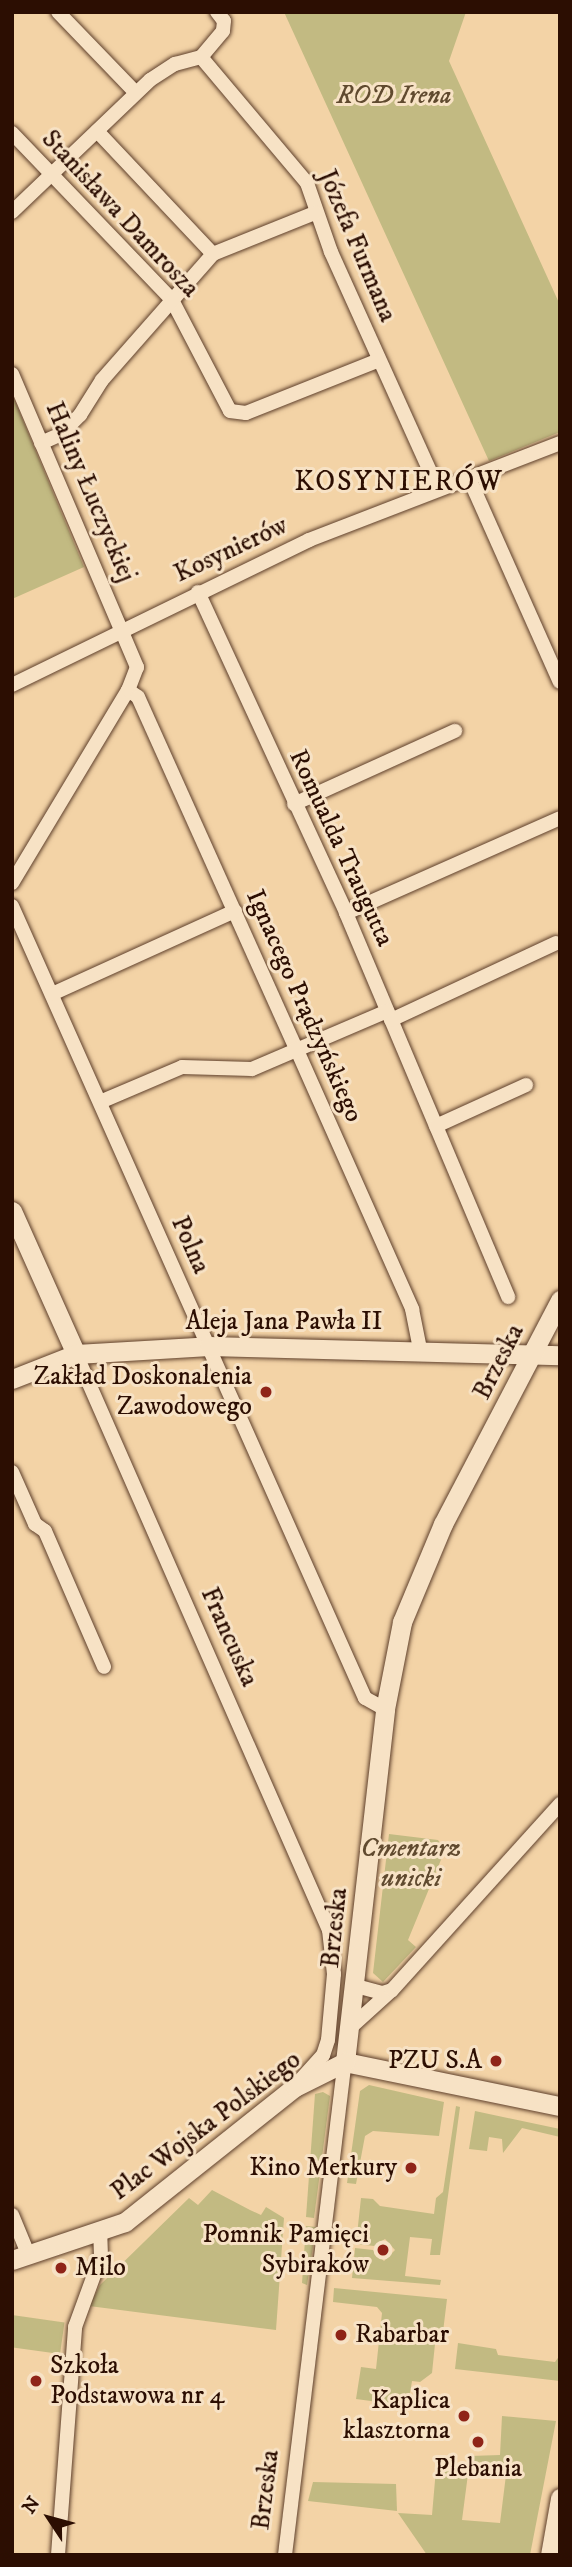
<!DOCTYPE html>
<meta charset="utf-8">
<style>
body{margin:0}
#map{position:relative;width:572px;height:2567px;overflow:hidden;background:#f3d3a6;font-family:"IM FELL DW Pica",serif}
div>[style]{position:absolute}
.green>*{inset:0;background:#c2ba82;transform-origin:0 0}
.roads{filter:drop-shadow(0 0 2px #5e3f2b) drop-shadow(0 0 2px #5e3f2b)}
.street>*{height:14px;margin:-7px;padding:0 7px;transform-origin:7px;border-radius:7px;background:#f7e2c5}
.secondary>*{height:19px;margin:-9.5px;padding:0 9.5px;transform-origin:9.5px;border-radius:9.5px;background:#f7e2c5}
.dots>*{width:19px;height:19px;translate:-50% -50%;box-sizing:border-box;border:4px solid #f7e2c5;border-radius:50%}
span{translate:-50% -50%;white-space:nowrap;text-align:center;line-height:1.15;-webkit-text-stroke:6px #f7e2c5;paint-order:stroke}
.park-label{font-size:26px;color:#604a2f;font-style:italic}
.street-label{font-size:26px;color:#2c0e02}
.poi-label{font-size:26px;color:#2c0e02}
.right{translate:-100% -50%;text-align:right}
.left{translate:0 -50%;text-align:left}
.neighbourhood-label{font-size:28px;color:#2c0e02;letter-spacing:2px}
.frame{position:absolute;inset:0;border:14px solid #2c0e02;pointer-events:none}
.north{position:absolute;left:14px;top:2483px;width:70px;height:70px;-webkit-text-stroke:5px #f7e2c5;paint-order:stroke;rotate:306deg;font-size:19px;font-weight:700;line-height:28px;text-align:center;color:#2c0e02}
.north::after{content:'';display:block;margin:auto;width:24px;height:32px;background:#2c0e02;clip-path:polygon(50% 0,100% 100%,50% 72%,0 100%)}
</style>
<div id="map">
<div class="green">
<div style="clip-path:polygon(284px 12px,466px 12px,449px 61px,560px 305px,560px 432px,489px 461px)"></div>
<div style="clip-path:polygon(12px 394px,84px 567px,12px 599px)"></div>
<div style="clip-path:polygon(389px 1834px,438px 1840px,445px 1850px,408px 1940px,416px 1947px,383px 1982px,373px 1973px)"></div>
<div style="clip-path:polygon(369px 2085px,444px 2102px,439px 2136px,373px 2131px,365px 2136px,356px 2184px,347px 2183px,360px 2091px)"></div>
<div style="clip-path:polygon(323px 2092px,330px 2096px,314px 2218px,306px 2217px,315px 2094px)"></div>
<div style="clip-path:polygon(456px 2106px,460px 2107px,440px 2255px,430px 2255px,432px 2239px,410px 2237px,405px 2276px,441px 2280px,440px 2285px,352px 2278px,355px 2248px,373px 2250px,384px 2261px,395px 2250px,385px 2239px,374px 2246px,356px 2244px,361px 2198px,373px 2199px,380px 2206px,434px 2214px,436px 2198px,443px 2192px)"></div>
<div style="clip-path:polygon(475px 2111px,560px 2129px,560px 2137px,522px 2128px,503px 2153px,502px 2139px,489px 2137px,487px 2151px,469px 2149px)"></div>
<div style="clip-path:polygon(212px 2190px,250px 2210px,261px 2215px,266px 2207px,284px 2218px,276px 2330px,89px 2306px,100px 2285px,189px 2198px,198px 2205px)"></div>
<div style="clip-path:polygon(306px 2226px,316px 2227px,307px 2285px,302px 2283px)"></div>
<div style="clip-path:polygon(334px 2288px,447px 2299px,443px 2332px,430px 2331px,429px 2343px,435px 2344px,432px 2373px,420px 2382px,412px 2381px,408px 2406px,356px 2399px,361px 2367px,376px 2369px,382px 2313px,377px 2307px,333px 2302px)"></div>
<div style="left:12px;top:2315px;width:53px;height:32px;rotate:8deg"></div>
<div style="clip-path:polygon(458px 2343px,496px 2349px,498px 2355px,555px 2362px,560px 2355px,560px 2381px,455px 2369px)"></div>
<div style="clip-path:polygon(502px 2416px,556px 2421px,530px 2555px,427px 2555px,398px 2513px,432px 2515px,436px 2469px,468px 2474px,462px 2520px,500px 2523px,507px 2467px,471px 2461px,470px 2456px,500px 2455px)"></div>
<div style="clip-path:polygon(313px 2482px,396px 2484px,397px 2511px,308px 2501px)"></div>
</div>
<div class="roads">
<div class="street">
<div style="left:58px;top:12px;width:112px;rotate:46.1deg"></div>
<div style="left:217px;top:12px;width:11px;rotate:52deg"></div>
<div style="left:224px;top:21px;width:10px;rotate:96deg"></div>
<div style="left:223px;top:31px;width:34px;rotate:130deg"></div>
<div style="left:201px;top:57px;width:165px;rotate:49.9deg"></div>
<div style="left:307px;top:183px;width:73px;rotate:70.8deg"></div>
<div style="left:331px;top:252px;width:260px;rotate:65.7deg"></div>
<div style="left:97px;top:131px;width:169px;rotate:46.7deg"></div>
<div style="left:12px;top:133px;width:231px;rotate:46.2deg"></div>
<div style="left:172px;top:300px;width:125px;rotate:62.4deg"></div>
<div style="left:230px;top:411px;width:16px;rotate:7deg"></div>
<div style="left:246px;top:413px;width:143px;rotate:-21.7deg"></div>
<div style="left:12px;top:212px;width:191px;rotate:-43.7deg"></div>
<div style="left:150px;top:80px;width:30px;rotate:-33deg"></div>
<div style="left:175px;top:64px;width:27px;rotate:-15deg"></div>
<div style="left:12px;top:374px;width:319px;rotate:66.9deg"></div>
<div style="left:137px;top:667px;width:25px;rotate:111deg"></div>
<div style="left:128px;top:690px;width:225px;rotate:121deg"></div>
<div style="left:41px;top:443px;width:22px;rotate:-24deg"></div>
<div style="left:61px;top:434px;width:27px;rotate:-45deg"></div>
<div style="left:80px;top:415px;width:41px;rotate:-57.8deg"></div>
<div style="left:102px;top:380px;width:168px;rotate:-48.6deg"></div>
<div style="left:213px;top:254px;width:110px;rotate:-21.9deg"></div>
<div style="left:469px;top:478px;width:223px;rotate:66deg"></div>
<div style="left:198px;top:592px;width:353px;rotate:65.2deg"></div>
<div style="left:346px;top:913px;width:417px;rotate:67.1deg"></div>
<div style="left:12px;top:685px;width:331px;rotate:-26deg"></div>
<div style="left:309px;top:540px;width:269px;rotate:-21.1deg"></div>
<div style="left:128px;top:690px;width:12px;rotate:35deg"></div>
<div style="left:138px;top:697px;width:385px;rotate:65.8deg"></div>
<div style="left:296px;top:1048px;width:286px;rotate:66deg"></div>
<div style="left:412px;top:1309px;width:41px;rotate:78.7deg"></div>
<div style="left:294px;top:804px;width:177px;rotate:-24.4deg"></div>
<div style="left:12px;top:906px;width:867px;rotate:65.98deg"></div>
<div style="left:365px;top:1698px;width:23px;rotate:29deg"></div>
<div style="left:346px;top:913px;width:234px;rotate:-23.9deg"></div>
<div style="left:52px;top:994px;width:201px;rotate:-24.4deg"></div>
<div style="left:391px;top:1020px;width:182px;rotate:-25deg"></div>
<div style="left:100px;top:1102px;width:89px;rotate:-23.1deg"></div>
<div style="left:182px;top:1067px;width:70px;rotate:1.6deg"></div>
<div style="left:252px;top:1069px;width:147px;rotate:-23.2deg"></div>
<div style="left:436px;top:1126px;width:99px;rotate:-24.5deg"></div>
<div style="left:76px;top:1354px;width:629px;rotate:66.29deg"></div>
<div style="left:329px;top:1930px;width:44px;rotate:83.5deg"></div>
<div style="left:334px;top:1974px;width:66px;rotate:95.2deg"></div>
<div style="left:328px;top:2040px;width:16px;rotate:108deg"></div>
<div style="left:323px;top:2055px;width:38px;rotate:132deg"></div>
<div style="left:12px;top:1472px;width:57px;rotate:66.1deg"></div>
<div style="left:35px;top:1524px;width:12px;rotate:35deg"></div>
<div style="left:45px;top:1531px;width:148px;rotate:66.5deg"></div>
<div style="left:356px;top:1986px;width:28px;rotate:15deg"></div>
<div style="left:383px;top:1993px;width:9px;rotate:-18deg"></div>
<div style="left:351px;top:2027px;width:55px;rotate:-42.1deg"></div>
<div style="left:392px;top:1990px;width:251px;rotate:-47.9deg"></div>
<div style="left:12px;top:2215px;width:44px;rotate:67.5deg"></div>
<div style="left:58px;top:2555px;width:229px;rotate:-85.7deg"></div>
<div style="left:75px;top:2327px;width:76px;rotate:-69.9deg"></div>
<div style="left:101px;top:2256px;width:23px;rotate:-92deg"></div>
<div style="left:285px;top:2555px;width:497px;rotate:-83.1deg"></div>
</div>
<div class="secondary">
<div style="left:12px;top:1211px;width:157px;rotate:65.9deg"></div>
<div style="left:12px;top:1379px;width:69px;rotate:-21.3deg"></div>
<div style="left:76px;top:1354px;width:133px;rotate:-3.4deg"></div>
<div style="left:209px;top:1346px;width:351px;rotate:1.5deg"></div>
<div style="left:345px;top:2062px;width:355px;rotate:-83.5deg"></div>
<div style="left:385px;top:1709px;width:89px;rotate:-78.9deg"></div>
<div style="left:402px;top:1622px;width:106px;rotate:-67.3deg"></div>
<div style="left:443px;top:1524px;width:253px;rotate:-62.4deg"></div>
<div style="left:345px;top:2062px;width:219px;rotate:11.6deg"></div>
<div style="left:12px;top:2260px;width:119px;rotate:-18.6deg"></div>
<div style="left:125px;top:2222px;width:217px;rotate:-38.5deg"></div>
<div style="left:295px;top:2087px;width:56px;rotate:-26.6deg"></div>
<div style="left:550px;top:2555px;width:58px;rotate:-80deg"></div>
</div>
</div>
<div class="dots">
<div style="left:266px;top:1392px;background:#8f2418"></div>
<div style="left:496px;top:2061px;background:#8f2418"></div>
<div style="left:411px;top:2168px;background:#8f2418"></div>
<div style="left:383px;top:2250px;background:#8f2418"></div>
<div style="left:61px;top:2268px;background:#8f2418"></div>
<div style="left:341px;top:2335px;background:#8f2418"></div>
<div style="left:36px;top:2381px;background:#8f2418"></div>
<div style="left:464px;top:2416px;background:#8f2418"></div>
<div style="left:478px;top:2442px;background:#8f2418"></div>
</div>
<div class="park-label">
<span style="left:394px;top:96px">ROD Irena</span>
<span style="left:411px;top:1864px">Cmentarz<br>unicki</span>
</div>
<div class="street-label">
<span style="left:120px;top:214px;rotate:47deg">Stanisława Damrosza</span>
<span style="left:357px;top:246px;rotate:67deg">Józefa Furmana</span>
<span style="left:90px;top:492px;rotate:67deg">Haliny Łuczyckiej</span>
<span style="left:231px;top:550px;rotate:-25deg">Kosynierów</span>
<span style="left:341px;top:848px;rotate:65deg">Romualda Traugutta</span>
<span style="left:304px;top:1006px;rotate:66deg">Ignacego Prądzyńskiego</span>
<span style="left:190px;top:1245px;rotate:66deg">Polna</span>
<span style="left:284px;top:1322px">Aleja Jana Pawła II</span>
<span style="left:499px;top:1362px;rotate:-63deg">Brzeska</span>
<span style="left:229px;top:1637px;rotate:66deg">Francuska</span>
<span style="left:335px;top:1928px;rotate:-84deg">Brzeska</span>
<span style="left:206px;top:2126px;rotate:-37deg">Plac Wojska Polskiego</span>
<span style="left:266px;top:2490px;rotate:-83deg">Brzeska</span>
</div>
<div class="poi-label">
<span class="right" style="left:252px;top:1392px">Zakład Doskonalenia<br>Zawodowego</span>
<span class="right" style="left:482px;top:2061px">PZU S.A</span>
<span class="right" style="left:397px;top:2168px">Kino Merkury</span>
<span class="right" style="left:369px;top:2250px">Pomnik Pamięci<br>Sybiraków</span>
<span class="left" style="left:75px;top:2268px">Milo</span>
<span class="left" style="left:355px;top:2335px">Rabarbar</span>
<span class="left" style="left:50px;top:2381px">Szkoła<br>Podstawowa nr 4</span>
<span class="right" style="left:450px;top:2416px">Kaplica<br>klasztorna</span>
<span style="left:478px;top:2469px">Plebania</span>
</div>
<div class="neighbourhood-label">
<span style="left:399px;top:482px">KOSYNIERÓW</span>
</div>
<div class="frame"></div>
<div class="north">N</div>
</div>
